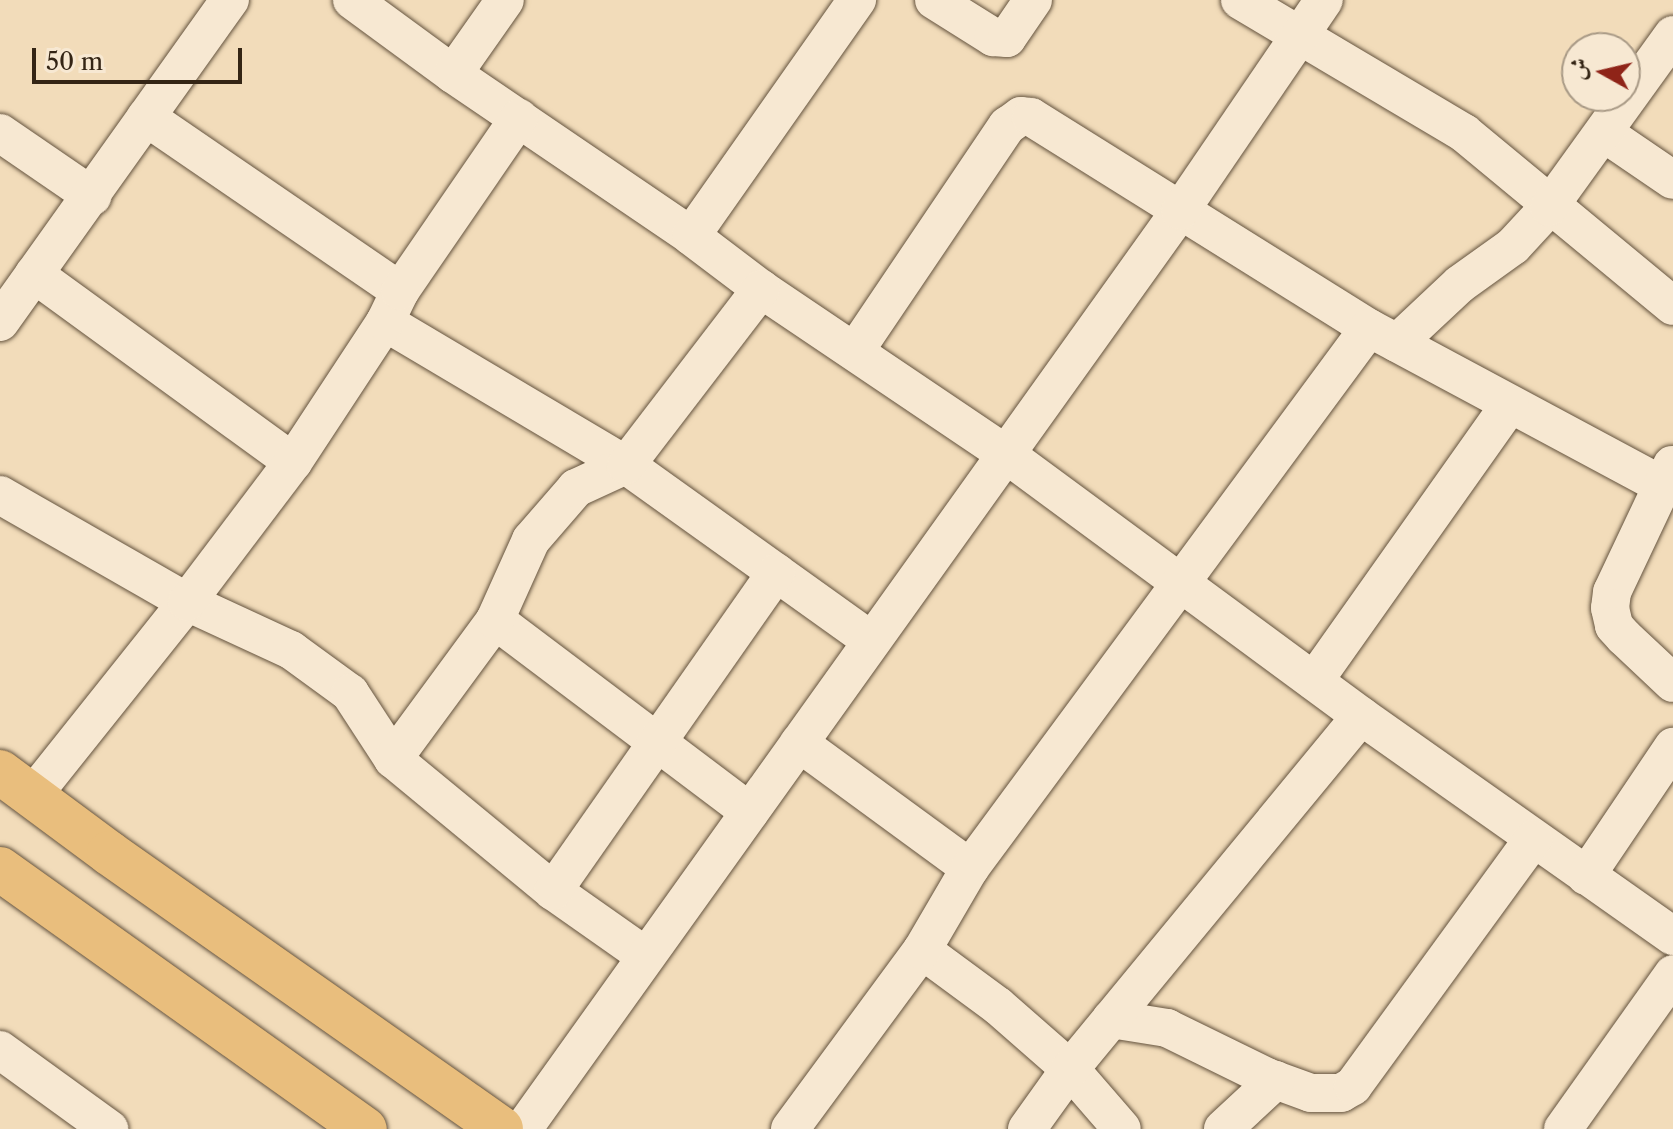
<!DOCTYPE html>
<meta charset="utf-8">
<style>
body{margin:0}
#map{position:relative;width:1673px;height:1129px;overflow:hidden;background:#f2dcba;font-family:"Libre Caslon Text",Amiri,serif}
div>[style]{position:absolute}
.roads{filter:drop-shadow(0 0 2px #64533e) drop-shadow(0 0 2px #64533e)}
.minor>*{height:38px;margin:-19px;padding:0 19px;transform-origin:19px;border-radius:19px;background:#f7e8d2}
.major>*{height:44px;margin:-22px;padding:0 22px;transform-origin:22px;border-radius:22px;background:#e9be7d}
span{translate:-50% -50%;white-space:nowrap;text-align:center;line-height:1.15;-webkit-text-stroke:7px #f7e8d2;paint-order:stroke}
.north{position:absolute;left:1561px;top:32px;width:80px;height:80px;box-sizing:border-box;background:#f7e8d2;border:2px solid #a99a86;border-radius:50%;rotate:278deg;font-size:22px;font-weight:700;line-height:32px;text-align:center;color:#342515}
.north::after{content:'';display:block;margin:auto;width:28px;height:36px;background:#8f2418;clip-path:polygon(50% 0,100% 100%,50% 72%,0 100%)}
.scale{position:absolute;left:32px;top:48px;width:210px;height:36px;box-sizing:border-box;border:4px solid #342515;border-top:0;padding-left:10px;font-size:24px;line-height:28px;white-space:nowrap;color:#342515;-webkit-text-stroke:6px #f7e8d2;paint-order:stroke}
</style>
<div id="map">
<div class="roads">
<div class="minor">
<div style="left:352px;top:0;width:125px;rotate:36.2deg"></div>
<div style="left:453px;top:74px;width:288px;rotate:34.2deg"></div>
<div style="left:691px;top:236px;width:88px;rotate:37.1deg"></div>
<div style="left:761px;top:289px;width:297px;rotate:34deg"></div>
<div style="left:1007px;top:455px;width:440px;rotate:36.4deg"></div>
<div style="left:1361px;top:716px;width:382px;rotate:35.2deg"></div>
<div style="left:934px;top:0;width:70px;rotate:32.1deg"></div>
<div style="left:993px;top:37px;width:14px;rotate:4deg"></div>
<div style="left:1007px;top:38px;width:46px;rotate:-55.6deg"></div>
<div style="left:1240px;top:0;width:261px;rotate:30.7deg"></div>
<div style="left:1464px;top:133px;width:271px;rotate:39.6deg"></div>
<div style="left:453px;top:74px;width:90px;rotate:-54.9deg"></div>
<div style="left:146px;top:117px;width:308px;rotate:34.4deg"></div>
<div style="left:0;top:133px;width:112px;rotate:34.4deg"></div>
<div style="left:1604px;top:133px;width:83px;rotate:34.3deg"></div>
<div style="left:691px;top:236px;width:289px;rotate:-54.9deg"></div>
<div style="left:34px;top:274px;width:320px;rotate:36deg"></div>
<div style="left:0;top:322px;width:396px;rotate:-54.5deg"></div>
<div style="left:385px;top:322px;width:280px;rotate:30.7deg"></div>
<div style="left:626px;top:465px;width:302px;rotate:35.6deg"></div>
<div style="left:1397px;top:343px;width:86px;rotate:-43.1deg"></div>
<div style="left:1460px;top:284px;width:65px;rotate:-35.6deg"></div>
<div style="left:1513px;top:246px;width:53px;rotate:-47.3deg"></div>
<div style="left:1549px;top:207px;width:212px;rotate:-54.2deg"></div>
<div style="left:855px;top:351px;width:272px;rotate:-56deg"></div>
<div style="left:1007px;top:126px;width:17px;rotate:-36deg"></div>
<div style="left:1021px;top:116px;width:10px;rotate:6deg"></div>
<div style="left:1031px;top:117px;width:398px;rotate:32deg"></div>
<div style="left:1369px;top:328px;width:330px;rotate:28.2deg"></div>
<div style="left:1672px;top:465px;width:140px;rotate:115.3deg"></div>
<div style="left:1612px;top:592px;width:16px;rotate:97deg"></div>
<div style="left:1610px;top:608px;width:18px;rotate:77deg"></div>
<div style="left:1614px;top:626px;width:15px;rotate:48deg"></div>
<div style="left:1624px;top:637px;width:67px;rotate:43.2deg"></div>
<div style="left:0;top:495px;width:215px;rotate:29.8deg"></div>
<div style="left:187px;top:602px;width:115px;rotate:24.8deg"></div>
<div style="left:291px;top:650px;width:73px;rotate:36.1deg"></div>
<div style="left:350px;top:693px;width:79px;rotate:56.9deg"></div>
<div style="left:393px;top:759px;width:207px;rotate:39.5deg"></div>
<div style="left:553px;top:891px;width:111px;rotate:35.1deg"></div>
<div style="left:495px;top:620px;width:319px;rotate:37deg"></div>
<div style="left:1314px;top:681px;width:339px;rotate:-54.7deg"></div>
<div style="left:799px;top:743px;width:212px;rotate:36.2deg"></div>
<div style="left:393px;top:759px;width:172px;rotate:-53.7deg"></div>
<div style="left:495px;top:620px;width:88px;rotate:-65.8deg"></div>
<div style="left:531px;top:540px;width:69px;rotate:-49.1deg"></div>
<div style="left:576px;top:488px;width:55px;rotate:-24.7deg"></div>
<div style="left:626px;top:465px;width:222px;rotate:-52.5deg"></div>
<div style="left:33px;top:795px;width:247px;rotate:-51.4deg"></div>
<div style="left:187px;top:602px;width:176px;rotate:-52.9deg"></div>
<div style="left:293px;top:462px;width:168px;rotate:-56.7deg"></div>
<div style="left:385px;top:322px;width:34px;rotate:-64deg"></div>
<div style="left:400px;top:291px;width:210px;rotate:-55.5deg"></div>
<div style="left:1586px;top:876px;width:156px;rotate:-56deg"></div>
<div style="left:553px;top:891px;width:389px;rotate:-55deg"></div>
<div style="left:922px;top:950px;width:94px;rotate:36.4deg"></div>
<div style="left:998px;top:1006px;width:96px;rotate:41.2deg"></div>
<div style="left:1070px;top:1069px;width:79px;rotate:49.1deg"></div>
<div style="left:1111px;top:1019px;width:57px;rotate:9.1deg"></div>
<div style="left:1167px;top:1028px;width:111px;rotate:26.1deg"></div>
<div style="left:1267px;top:1077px;width:47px;rotate:20deg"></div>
<div style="left:1311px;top:1093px;width:30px"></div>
<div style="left:1341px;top:1093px;width:14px;rotate:-30deg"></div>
<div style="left:1353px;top:1086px;width:306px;rotate:-53.9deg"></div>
<div style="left:0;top:1050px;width:135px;rotate:35.9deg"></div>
<div style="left:523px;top:1129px;width:1129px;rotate:-54.41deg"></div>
<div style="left:1180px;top:211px;width:255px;rotate:-55.7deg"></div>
<div style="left:790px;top:1129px;width:222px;rotate:-53.6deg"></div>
<div style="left:922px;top:950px;width:95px;rotate:-59.7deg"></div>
<div style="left:970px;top:868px;width:671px;rotate:-53.54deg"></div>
<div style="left:1027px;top:1129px;width:74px;rotate:-54.4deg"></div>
<div style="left:1070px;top:1069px;width:457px;rotate:-50.5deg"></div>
<div style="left:1223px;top:1129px;width:72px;rotate:-42.8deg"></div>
<div style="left:1563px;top:1129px;width:190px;rotate:-54.6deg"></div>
</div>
<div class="major">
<div style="left:0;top:772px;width:136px;rotate:36.6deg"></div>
<div style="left:109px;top:853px;width:479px;rotate:35.1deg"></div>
<div style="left:0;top:869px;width:448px;rotate:35.5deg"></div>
</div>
</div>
<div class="north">ش</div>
<div class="scale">50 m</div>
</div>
